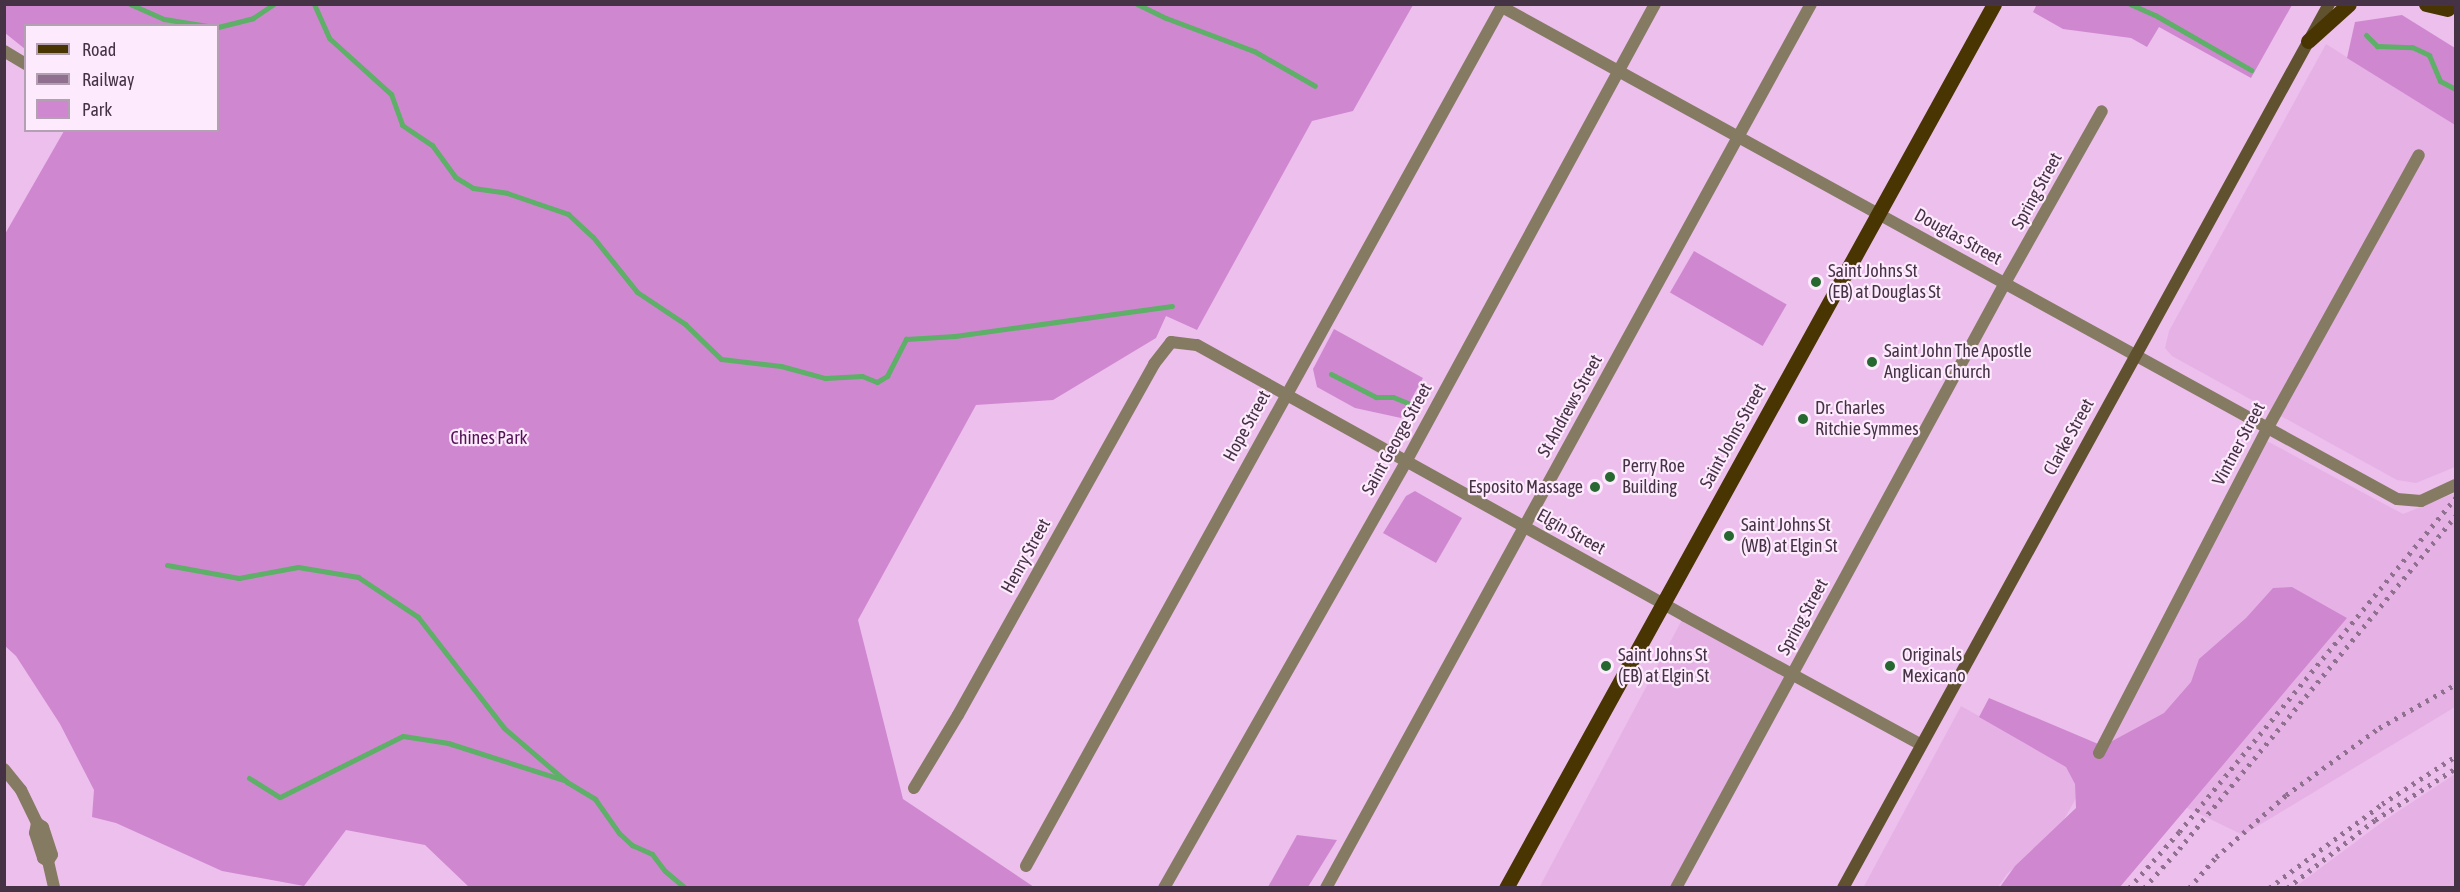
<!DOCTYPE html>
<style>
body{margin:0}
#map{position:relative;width:2460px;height:892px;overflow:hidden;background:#edbfed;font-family:"Asap Condensed",sans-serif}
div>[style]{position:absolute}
.built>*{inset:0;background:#e6b2e6}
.green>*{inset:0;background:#cf88d0;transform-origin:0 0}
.stream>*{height:5px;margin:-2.5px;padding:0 2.5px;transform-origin:2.5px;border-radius:2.5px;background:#5eaf67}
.minor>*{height:12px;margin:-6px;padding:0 6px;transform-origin:6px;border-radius:6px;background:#857b63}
.tertiary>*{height:12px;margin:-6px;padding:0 6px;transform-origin:6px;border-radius:6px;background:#857b63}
.secondary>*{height:12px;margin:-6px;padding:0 6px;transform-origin:6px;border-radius:6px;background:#61522f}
.primary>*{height:15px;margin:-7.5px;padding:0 7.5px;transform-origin:7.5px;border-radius:7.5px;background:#483502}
.rail>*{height:4.5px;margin-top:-2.25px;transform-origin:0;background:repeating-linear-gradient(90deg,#8f708f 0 3px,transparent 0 9px)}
.dots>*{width:16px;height:16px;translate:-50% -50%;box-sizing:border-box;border:3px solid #fdeafd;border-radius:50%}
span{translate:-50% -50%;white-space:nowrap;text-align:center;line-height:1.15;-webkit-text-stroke:4.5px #fdeafd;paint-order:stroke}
.street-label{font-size:18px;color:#453245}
.poi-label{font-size:18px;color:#453245}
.left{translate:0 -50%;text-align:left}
.right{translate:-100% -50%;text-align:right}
.park-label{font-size:18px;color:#531256}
.frame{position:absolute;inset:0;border:6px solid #453245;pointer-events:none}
.legend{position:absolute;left:24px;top:24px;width:195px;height:108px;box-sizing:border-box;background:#fdeafd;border:2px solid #b3a0b3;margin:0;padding:8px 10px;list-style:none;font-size:18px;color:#453245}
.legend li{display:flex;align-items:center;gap:12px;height:30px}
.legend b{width:30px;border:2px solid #b3a0b3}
</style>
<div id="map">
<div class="built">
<div style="clip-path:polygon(2326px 44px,2455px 125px,2455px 467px,2416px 483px,2397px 480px,2172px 356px,2165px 348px,2169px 331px)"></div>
<div style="clip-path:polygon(2265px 440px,2403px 514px,2455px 493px,2455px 707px,2243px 835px,2119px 775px,2088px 777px,2062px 823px,2007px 874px,1998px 887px,1863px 888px,1961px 706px,2087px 777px)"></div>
<div style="clip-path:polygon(1684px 616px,1792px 675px,1672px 887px,1539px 888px)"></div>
<div style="clip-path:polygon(2455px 774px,2455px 887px,2295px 887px,2385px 820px)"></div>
</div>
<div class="green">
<div style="clip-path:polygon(5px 4px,1413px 4px,1413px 5px,1353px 111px,1312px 121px,1197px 330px,1166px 316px,1156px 338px,1053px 400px,976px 405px,858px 620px,903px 799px,1034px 887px,470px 888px,425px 845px,346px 830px,304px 886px,222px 871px,116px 823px,92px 817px,94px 790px,60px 724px,16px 656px,5px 646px,5px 234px,64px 131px,218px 130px,218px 26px,26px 26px,25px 49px,5px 33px)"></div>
<div style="clip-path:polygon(2037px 4px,2292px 4px,2292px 5px,2251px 78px,2159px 27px,2147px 47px,2131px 38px,2063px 29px,2033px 12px)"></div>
<div style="clip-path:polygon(2402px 15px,2455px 48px,2455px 125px,2347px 58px,2355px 22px)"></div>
<div style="left:1694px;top:251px;width:107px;height:48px;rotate:30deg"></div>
<div style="clip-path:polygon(1334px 329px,1423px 378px,1401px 418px,1355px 408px,1317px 387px,1313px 369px)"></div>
<div style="clip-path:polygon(1415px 491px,1462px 518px,1436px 563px,1383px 533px,1406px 496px)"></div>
<div style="clip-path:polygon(2292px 587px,2347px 618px,2120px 887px,2000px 887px,2015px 866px,2076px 808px,2075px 784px,2066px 767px,1979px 717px,1989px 698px,2103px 746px,2164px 713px,2191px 682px,2199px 659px,2246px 618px,2273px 588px)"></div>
<div style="clip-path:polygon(1297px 835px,1337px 840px,1308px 887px,1268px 887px)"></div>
</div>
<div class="stream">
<div style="left:130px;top:4px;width:37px;rotate:24deg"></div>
<div style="left:164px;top:19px;width:44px;rotate:9.2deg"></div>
<div style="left:314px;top:4px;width:37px;rotate:66deg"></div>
<div style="left:329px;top:38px;width:84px;rotate:42.1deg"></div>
<div style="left:391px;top:94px;width:33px;rotate:70deg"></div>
<div style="left:402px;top:125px;width:36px;rotate:34deg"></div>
<div style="left:432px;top:145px;width:39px;rotate:54deg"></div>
<div style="left:455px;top:177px;width:21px;rotate:31deg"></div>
<div style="left:473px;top:188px;width:34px;rotate:8deg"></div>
<div style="left:507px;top:193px;width:65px;rotate:19deg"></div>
<div style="left:568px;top:214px;width:34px;rotate:43deg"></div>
<div style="left:593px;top:237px;width:70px;rotate:51.3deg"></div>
<div style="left:637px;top:292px;width:58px;rotate:33.7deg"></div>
<div style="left:685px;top:324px;width:50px;rotate:44.2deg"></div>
<div style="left:721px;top:359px;width:60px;rotate:6.7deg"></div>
<div style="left:781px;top:366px;width:46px;rotate:15.3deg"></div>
<div style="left:825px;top:378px;width:37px;rotate:-3deg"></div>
<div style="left:862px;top:376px;width:16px;rotate:22deg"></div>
<div style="left:877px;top:382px;width:12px;rotate:-31deg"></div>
<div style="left:887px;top:376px;width:42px;rotate:-62.8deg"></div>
<div style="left:906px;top:339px;width:49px;rotate:-3.5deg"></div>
<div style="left:955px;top:336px;width:219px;rotate:-7.9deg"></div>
<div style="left:1137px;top:4px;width:32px;rotate:26deg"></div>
<div style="left:1166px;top:18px;width:94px;rotate:20.6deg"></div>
<div style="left:1254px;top:51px;width:70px;rotate:29.8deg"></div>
<div style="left:2130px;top:4px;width:27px;rotate:24deg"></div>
<div style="left:2155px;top:15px;width:111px;rotate:29.8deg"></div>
<div style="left:218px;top:27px;width:36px;rotate:-14deg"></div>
<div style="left:253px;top:18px;width:25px;rotate:-34deg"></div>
<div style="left:2366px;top:35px;width:16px;rotate:45deg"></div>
<div style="left:2377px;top:46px;width:35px;rotate:2deg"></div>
<div style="left:2412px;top:47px;width:19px;rotate:25deg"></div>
<div style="left:2429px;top:55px;width:28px;rotate:67deg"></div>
<div style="left:2440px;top:81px;width:18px;rotate:27deg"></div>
<div style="left:1331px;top:374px;width:51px;rotate:27.1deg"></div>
<div style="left:1376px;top:397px;width:17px"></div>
<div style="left:1393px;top:397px;width:18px;rotate:22deg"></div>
<div style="left:167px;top:565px;width:73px;rotate:10.2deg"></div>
<div style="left:239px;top:578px;width:60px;rotate:-10.6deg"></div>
<div style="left:298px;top:567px;width:61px;rotate:9.5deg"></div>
<div style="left:358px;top:577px;width:72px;rotate:33.7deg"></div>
<div style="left:418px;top:617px;width:140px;rotate:52.2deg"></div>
<div style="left:504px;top:728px;width:83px;rotate:40.6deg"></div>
<div style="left:567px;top:782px;width:33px;rotate:31deg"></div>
<div style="left:595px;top:799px;width:42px;rotate:54.8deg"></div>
<div style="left:619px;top:833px;width:18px;rotate:43deg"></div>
<div style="left:632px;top:845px;width:22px;rotate:24deg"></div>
<div style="left:652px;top:854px;width:21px;rotate:53deg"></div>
<div style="left:665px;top:871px;width:26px;rotate:40deg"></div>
<div style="left:249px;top:778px;width:36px;rotate:32deg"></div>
<div style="left:280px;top:797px;width:137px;rotate:-26.4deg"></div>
<div style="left:403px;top:736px;width:46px;rotate:8.8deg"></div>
<div style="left:448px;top:743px;width:121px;rotate:17.8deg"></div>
</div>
<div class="minor">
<div style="left:1502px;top:7px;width:1021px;rotate:28.8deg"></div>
<div style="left:2397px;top:499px;width:24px;rotate:5deg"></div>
<div style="left:2421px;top:501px;width:38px;rotate:-25deg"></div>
<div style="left:4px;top:51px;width:26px;rotate:31deg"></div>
<div style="left:2099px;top:753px;width:365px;rotate:-62.6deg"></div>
<div style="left:2267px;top:429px;width:313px;rotate:-61deg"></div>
<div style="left:914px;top:788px;width:85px;rotate:-58.9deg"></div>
<div style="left:958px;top:715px;width:402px;rotate:-60.8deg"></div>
<div style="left:1154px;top:364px;width:28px;rotate:-52deg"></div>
<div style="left:1171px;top:342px;width:26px;rotate:7deg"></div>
<div style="left:1197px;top:345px;width:558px;rotate:29.04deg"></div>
<div style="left:1685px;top:616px;width:268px;rotate:28.6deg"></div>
<div style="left:1026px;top:866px;width:985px;rotate:-61.04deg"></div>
<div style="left:1164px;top:888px;width:492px;rotate:-60.4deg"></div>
<div style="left:1407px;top:460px;width:519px;rotate:-61.46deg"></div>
<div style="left:1326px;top:888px;width:1008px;rotate:-61.25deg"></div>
<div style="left:1676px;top:888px;width:689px;rotate:-61.46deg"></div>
<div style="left:2005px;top:283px;width:197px;rotate:-60.6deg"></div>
</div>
<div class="tertiary">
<div style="left:4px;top:769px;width:27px;rotate:51deg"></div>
<div style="left:21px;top:790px;width:37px;rotate:64deg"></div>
<div style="left:37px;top:823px;width:7px;rotate:34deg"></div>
<div style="left:43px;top:827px;width:29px;rotate:72deg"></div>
<div style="left:52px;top:855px;width:7px;rotate:124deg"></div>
<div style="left:48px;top:861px;width:28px;rotate:77deg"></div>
<div style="left:37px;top:823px;width:10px;rotate:101deg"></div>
<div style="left:35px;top:833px;width:26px;rotate:72deg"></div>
<div style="left:43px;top:858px;width:6px;rotate:31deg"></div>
</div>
<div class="secondary">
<div style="left:1843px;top:888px;width:1009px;rotate:-61.2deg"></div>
</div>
<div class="primary">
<div style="left:2426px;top:4px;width:22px;rotate:13deg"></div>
<div style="left:2308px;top:41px;width:55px;rotate:-42.1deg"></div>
<div style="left:1506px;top:888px;width:1010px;rotate:-61.1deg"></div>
</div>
<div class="rail">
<div style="left:2129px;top:888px;width:75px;rotate:-48.2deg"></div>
<div style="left:2179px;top:832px;width:435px;rotate:-50.4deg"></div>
<div style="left:2144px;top:888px;width:52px;rotate:-48.1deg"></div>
<div style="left:2179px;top:849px;width:434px;rotate:-50.3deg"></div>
<div style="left:2189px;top:888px;width:41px;rotate:-48.9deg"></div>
<div style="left:2216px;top:857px;width:94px;rotate:-41.5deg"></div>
<div style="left:2286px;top:795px;width:115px;rotate:-35.8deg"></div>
<div style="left:2379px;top:728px;width:89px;rotate:-29.7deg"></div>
<div style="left:2269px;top:888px;width:141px;rotate:-36.6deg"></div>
<div style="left:2382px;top:804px;width:88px;rotate:-33deg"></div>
<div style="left:2287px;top:888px;width:111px;rotate:-37.7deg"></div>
<div style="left:2375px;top:820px;width:96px;rotate:-32.7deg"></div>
</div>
<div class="dots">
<div style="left:1816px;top:282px;background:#276730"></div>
<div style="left:1872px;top:362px;background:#276730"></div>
<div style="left:1803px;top:419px;background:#276730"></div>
<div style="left:1610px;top:477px;background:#276730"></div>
<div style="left:1595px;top:487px;background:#276730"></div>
<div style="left:1729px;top:536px;background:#276730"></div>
<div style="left:1606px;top:666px;background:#276730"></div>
<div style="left:1890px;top:666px;background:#276730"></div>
</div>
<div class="street-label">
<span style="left:2037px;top:191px;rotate:-61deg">Spring Street</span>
<span style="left:1958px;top:237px;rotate:29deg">Douglas Street</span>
<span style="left:1570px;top:406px;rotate:-61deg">St Andrews Street</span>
<span style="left:1247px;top:426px;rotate:-61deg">Hope Street</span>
<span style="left:1733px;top:436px;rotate:-61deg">Saint Johns Street</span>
<span style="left:2069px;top:437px;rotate:-61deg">Clarke Street</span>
<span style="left:1397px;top:439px;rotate:-61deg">Saint George Street</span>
<span style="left:2239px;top:444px;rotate:-62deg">Vintner Street</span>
<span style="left:1571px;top:532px;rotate:29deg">Elgin Street</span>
<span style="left:1026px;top:556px;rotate:-61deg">Henry Street</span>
<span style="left:1803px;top:617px;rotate:-61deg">Spring Street</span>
</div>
<div class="poi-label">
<span class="left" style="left:1828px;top:282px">Saint Johns St<br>(EB) at Douglas St</span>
<span class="left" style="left:1884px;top:362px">Saint John The Apostle<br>Anglican Church</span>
<span class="left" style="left:1815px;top:419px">Dr. Charles<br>Ritchie Symmes</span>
<span class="left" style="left:1622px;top:477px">Perry Roe<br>Building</span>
<span class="right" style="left:1583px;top:487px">Esposito Massage</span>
<span class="left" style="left:1741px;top:536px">Saint Johns St<br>(WB) at Elgin St</span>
<span class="left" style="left:1618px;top:666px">Saint Johns St<br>(EB) at Elgin St</span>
<span class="left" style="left:1902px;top:666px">Originals<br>Mexicano</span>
</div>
<div class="park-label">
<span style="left:489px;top:438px">Chines Park</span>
</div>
<div class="frame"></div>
<ul class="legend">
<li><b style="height:8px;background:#483502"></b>Road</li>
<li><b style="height:8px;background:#8f708f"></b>Railway</li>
<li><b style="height:16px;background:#cf88d0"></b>Park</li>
</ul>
</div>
